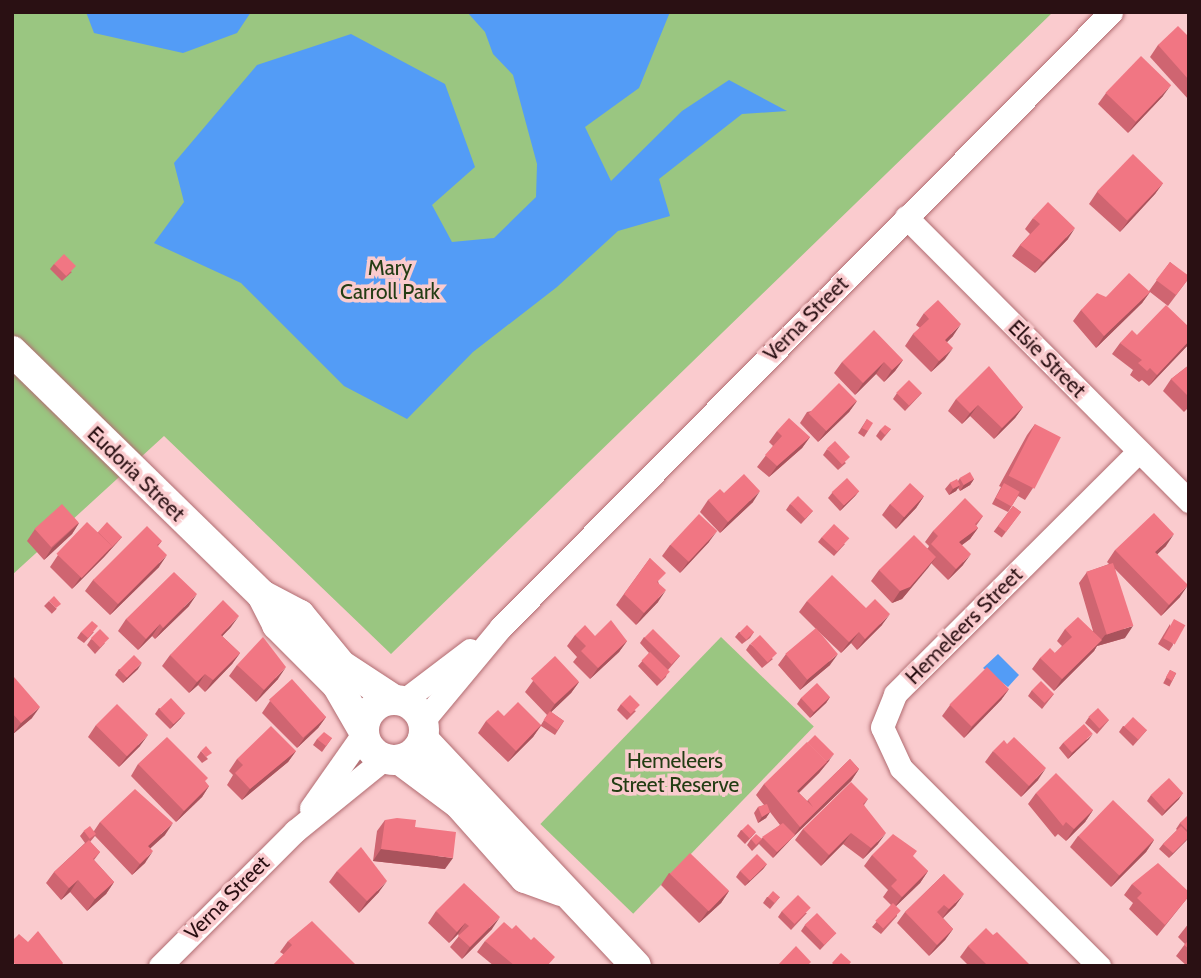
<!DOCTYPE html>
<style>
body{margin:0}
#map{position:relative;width:1201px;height:978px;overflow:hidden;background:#facbce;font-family:Cabin,sans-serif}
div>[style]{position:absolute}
.green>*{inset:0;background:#9ac681;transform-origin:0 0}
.water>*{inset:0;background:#539cf6}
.roads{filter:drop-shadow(0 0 2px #b16c71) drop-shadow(0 0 2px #b16c71)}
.minor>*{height:23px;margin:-11.5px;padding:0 11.5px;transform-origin:11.5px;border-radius:11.5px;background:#fff}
.tertiary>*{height:30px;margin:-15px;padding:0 15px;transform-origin:15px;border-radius:15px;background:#fff}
.tertiary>.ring{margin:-15px;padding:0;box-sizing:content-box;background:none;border:30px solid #fff;border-radius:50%}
.wall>*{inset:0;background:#cf6571;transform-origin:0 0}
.shaded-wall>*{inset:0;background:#a9535c}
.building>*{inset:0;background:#f17683;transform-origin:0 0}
span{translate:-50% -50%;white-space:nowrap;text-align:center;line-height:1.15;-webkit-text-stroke:7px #facbce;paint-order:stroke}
.park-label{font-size:21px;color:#243d14}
.street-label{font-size:21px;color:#2a1013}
.frame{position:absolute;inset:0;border:14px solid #2a1013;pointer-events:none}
</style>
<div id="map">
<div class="green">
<div style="clip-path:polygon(12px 12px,1053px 12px,391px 654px,164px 436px,12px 575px)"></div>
<div style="left:721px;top:637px;width:129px;height:260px;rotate:44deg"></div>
</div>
<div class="water">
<div style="clip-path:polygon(86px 12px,251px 12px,237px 33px,183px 53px,94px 33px)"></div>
<div style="clip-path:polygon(467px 12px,670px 12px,639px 88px,585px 127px,611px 181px,682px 111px,729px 80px,787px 111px,742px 114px,659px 179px,670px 216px,618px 231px,557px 287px,473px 352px,407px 419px,344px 386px,241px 283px,154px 243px,184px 202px,174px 163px,257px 65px,351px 34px,445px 84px,475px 167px,432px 205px,452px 242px,494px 238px,536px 197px,537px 164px,513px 75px,493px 54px,485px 32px)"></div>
<div style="clip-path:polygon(998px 654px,1019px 675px,1008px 687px,983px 668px)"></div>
</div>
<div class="roads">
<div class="minor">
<div style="left:906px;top:217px;width:401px;rotate:45.1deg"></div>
<div style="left:403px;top:701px;width:84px;rotate:-37.3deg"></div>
<div style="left:423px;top:721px;width:122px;rotate:-50.3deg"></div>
<div style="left:501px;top:627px;width:866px;rotate:-45.23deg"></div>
<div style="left:311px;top:808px;width:90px;rotate:-54.9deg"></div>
<div style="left:160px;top:966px;width:191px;rotate:-45deg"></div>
<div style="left:295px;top:831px;width:114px;rotate:-39deg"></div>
<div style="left:1099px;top:966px;width:280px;rotate:-135deg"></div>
<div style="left:901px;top:768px;width:45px;rotate:-114.9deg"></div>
<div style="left:882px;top:727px;width:35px;rotate:-68deg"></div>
<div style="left:895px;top:694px;width:344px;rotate:-44.9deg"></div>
</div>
<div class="tertiary">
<div style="left:12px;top:351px;width:349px;rotate:44.3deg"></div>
<div style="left:262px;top:595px;width:43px;rotate:27.8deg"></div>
<div style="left:300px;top:615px;width:65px;rotate:50.6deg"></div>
<div style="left:341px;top:665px;width:62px;rotate:33.2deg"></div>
<div style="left:262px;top:595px;width:34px;rotate:63deg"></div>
<div style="left:277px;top:625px;width:85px;rotate:45deg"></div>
<div style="left:337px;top:685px;width:52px;rotate:60deg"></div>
<div class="ring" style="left:364px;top:700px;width:30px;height:30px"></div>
<div style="left:423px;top:739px;width:311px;rotate:46.8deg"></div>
<div style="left:400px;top:760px;width:74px;rotate:36.7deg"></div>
<div style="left:459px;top:804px;width:99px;rotate:48.3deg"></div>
<div style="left:525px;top:878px;width:38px;rotate:20deg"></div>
</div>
</div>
<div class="wall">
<div style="clip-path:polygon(1189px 37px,1189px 100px,1150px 57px,1158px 45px)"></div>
<div style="clip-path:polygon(1106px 93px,1163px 96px,1128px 133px,1098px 104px)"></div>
<div style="clip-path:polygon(1163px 183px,1155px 194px,1120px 232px,1089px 204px,1097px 192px)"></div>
<div style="clip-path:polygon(1033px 218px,1068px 239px,1035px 273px,1012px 256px,1020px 245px,1030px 234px,1025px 229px)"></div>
<div style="clip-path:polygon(1170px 262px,1189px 278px,1168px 306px,1150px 292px,1142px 303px,1096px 348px,1073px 321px,1081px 310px,1106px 297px,1149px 291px)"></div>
<div style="clip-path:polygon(54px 264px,72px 272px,62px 281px,50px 269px)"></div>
<div style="clip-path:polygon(924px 313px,953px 336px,947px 342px,945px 359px,931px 372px,905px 346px,913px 334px,920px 328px,916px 325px)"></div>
<div style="clip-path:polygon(1189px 327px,1189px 344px,1149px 386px,1142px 380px,1139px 382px,1130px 375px,1133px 370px,1112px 354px,1120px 343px,1137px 335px)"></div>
<div style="clip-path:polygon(903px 360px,895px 371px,884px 382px,876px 374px,855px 395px,834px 373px,842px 362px)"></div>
<div style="clip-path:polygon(1189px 365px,1189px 407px,1184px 412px,1163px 391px,1171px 379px)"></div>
<div style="clip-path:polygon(897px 393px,922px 393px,905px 411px,893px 399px)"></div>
<div style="clip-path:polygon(956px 399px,1023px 407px,1015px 418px,994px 439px,970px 416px,962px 424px,948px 411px)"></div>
<div style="clip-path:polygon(857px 401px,849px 412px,818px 442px,800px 423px,807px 412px)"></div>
<div style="clip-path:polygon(867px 419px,868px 431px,864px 437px,858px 433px)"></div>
<div style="clip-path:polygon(1035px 424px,1033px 488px,1025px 500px,1018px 496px,1008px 512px,992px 504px,1001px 487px,999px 486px,1027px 435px)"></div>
<div style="clip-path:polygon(891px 429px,881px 441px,876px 436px,880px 430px)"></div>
<div style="clip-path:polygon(777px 431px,810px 437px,802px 448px,769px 477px,757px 467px,773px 446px,769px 442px)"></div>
<div style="clip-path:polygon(827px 449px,846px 463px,838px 470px,823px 455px)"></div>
<div style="clip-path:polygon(960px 478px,974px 479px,970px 485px,960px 491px,958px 488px,956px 491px,949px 495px,945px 489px,950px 483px,958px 481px)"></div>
<div style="clip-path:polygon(859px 491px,855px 496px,840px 511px,828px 498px,832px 493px)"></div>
<div style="clip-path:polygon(724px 493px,753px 502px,720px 533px,700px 512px,708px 500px)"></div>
<div style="clip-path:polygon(924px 496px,916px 508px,896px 529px,882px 515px,890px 504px)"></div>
<div style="clip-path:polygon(790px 504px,813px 511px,801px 524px,786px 510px)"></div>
<div style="left:1013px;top:506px;width:10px;height:32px;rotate:37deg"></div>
<div style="clip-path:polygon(983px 516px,976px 526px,978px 528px,970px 539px,962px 545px,963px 565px,948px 580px,931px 563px,902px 599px,892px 603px,871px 581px,879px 570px,928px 548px,929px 546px,925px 542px,933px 531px)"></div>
<div style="clip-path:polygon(79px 523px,72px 534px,44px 560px,27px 541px,35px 529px)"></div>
<div style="clip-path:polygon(98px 532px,122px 537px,104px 557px,72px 589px,50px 567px,58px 555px)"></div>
<div style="clip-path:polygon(822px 537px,845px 544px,834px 556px,818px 542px)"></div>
<div style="clip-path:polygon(162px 541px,158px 546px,159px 567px,110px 615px,85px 591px,93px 580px)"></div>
<div style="clip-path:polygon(709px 542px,680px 573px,662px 556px,670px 545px)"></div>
<div style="clip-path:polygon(1166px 546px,1157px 554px,1180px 597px,1161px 616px,1115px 569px,1125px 638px,1097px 646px,1094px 651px,1054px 691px,1032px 669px,1040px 658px,1055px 653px,1062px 646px,1057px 641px,1065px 629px,1093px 631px,1079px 583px,1087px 572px,1109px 564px,1107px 562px,1115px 550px)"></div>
<div style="clip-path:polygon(650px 558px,659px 584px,658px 602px,636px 625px,616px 605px)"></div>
<div style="left:49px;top:601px;width:11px;height:7px;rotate:45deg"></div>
<div style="clip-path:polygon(807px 601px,882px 625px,857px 650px,851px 643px,841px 653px,818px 631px,830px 665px,800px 690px,778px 665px,786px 654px,816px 629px,799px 612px)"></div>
<div style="clip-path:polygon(189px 606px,155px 639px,152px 636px,138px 650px,118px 631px,126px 619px)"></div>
<div style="clip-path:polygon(1170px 624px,1173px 645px,1169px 651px,1158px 644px)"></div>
<div style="clip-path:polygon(231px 627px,222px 636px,240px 653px,232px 664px,205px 692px,198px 685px,189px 693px,162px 666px,170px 655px)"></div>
<div style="clip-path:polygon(81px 632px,94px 632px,84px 643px,77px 638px)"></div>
<div style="clip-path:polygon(739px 632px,754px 632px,750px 638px,742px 644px,735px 637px)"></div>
<div style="clip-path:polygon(575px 635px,595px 636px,627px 641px,619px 652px,590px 679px,573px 662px,577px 657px,567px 646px)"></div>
<div style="clip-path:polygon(644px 637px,680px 656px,668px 670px,666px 677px,657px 686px,638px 666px,649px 653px,640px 643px)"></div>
<div style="clip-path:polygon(91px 639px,105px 643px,95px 654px,87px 645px)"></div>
<div style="clip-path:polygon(750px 644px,773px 659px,762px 668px,746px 650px)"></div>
<div style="clip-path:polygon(237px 665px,278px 679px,256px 702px,229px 676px)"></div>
<div style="clip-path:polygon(119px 669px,138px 669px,123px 683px,115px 675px)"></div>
<div style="left:1170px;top:670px;width:7px;height:15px;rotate:27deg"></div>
<div style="clip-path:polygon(12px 678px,32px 718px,13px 734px,12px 733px)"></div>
<div style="clip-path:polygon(533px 681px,579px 682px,571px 693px,551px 712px,564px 721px,555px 735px,541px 726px,533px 737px,508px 762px,478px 733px,486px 721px,504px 716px,541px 725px,547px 715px,525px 692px)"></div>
<div style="clip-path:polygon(1009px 689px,1001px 700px,964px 738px,942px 716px,950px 705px)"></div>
<div style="clip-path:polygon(1032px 690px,1054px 694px,1042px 709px,1028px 696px)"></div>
<div style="clip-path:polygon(830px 697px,826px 703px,810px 718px,797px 704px,801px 698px)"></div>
<div style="clip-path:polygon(270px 701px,326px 717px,318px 728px,297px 748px,262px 713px)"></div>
<div style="clip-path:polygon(621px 704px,636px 711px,627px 720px,617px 710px)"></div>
<div style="clip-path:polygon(159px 708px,181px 718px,170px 729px,155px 714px)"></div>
<div style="clip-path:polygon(1089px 717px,1109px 720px,1097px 734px,1085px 723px)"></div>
<div style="clip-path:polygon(96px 725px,140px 746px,119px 767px,88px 737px)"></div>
<div style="clip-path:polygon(1123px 726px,1147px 730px,1133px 746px,1119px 732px)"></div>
<div style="clip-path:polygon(332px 738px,322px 752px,313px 745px,317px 739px)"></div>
<div style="clip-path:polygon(1089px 739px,1068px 759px,1059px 748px,1063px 743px)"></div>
<div style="clip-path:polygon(201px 751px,208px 759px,202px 763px,197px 757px)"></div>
<div style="clip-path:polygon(296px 751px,288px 762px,242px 800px,227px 785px,233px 775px,229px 771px,237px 759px)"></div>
<div style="clip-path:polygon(993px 751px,1038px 780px,1021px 797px,985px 762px)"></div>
<div style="clip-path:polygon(850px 759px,859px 769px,851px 781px,794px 836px,773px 858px,759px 844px,752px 851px,747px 845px,751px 839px,761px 839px,780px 825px,770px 812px,766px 818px,758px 823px,754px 813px,758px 807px,764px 805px,756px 795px,764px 784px,830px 760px,819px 773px,799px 793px,807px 801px)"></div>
<div style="clip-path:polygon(138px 764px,209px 786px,202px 797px,176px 822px,131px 776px)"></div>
<div style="clip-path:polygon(1036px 793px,1093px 810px,1085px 822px,1066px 841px,1058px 834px,1055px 837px,1028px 804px)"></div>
<div style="clip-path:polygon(1151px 795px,1179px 799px,1162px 816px,1147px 801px)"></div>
<div style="clip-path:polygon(868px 799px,864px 805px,878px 844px,863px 859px,843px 844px,821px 866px,795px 840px,803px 829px)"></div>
<div style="clip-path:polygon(1189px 816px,1189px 837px,1169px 858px,1159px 849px,1163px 844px,1177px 830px,1176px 829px,1180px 823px)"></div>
<div style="clip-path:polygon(385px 820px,415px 827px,445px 869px,373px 861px,377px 831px)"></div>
<div style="clip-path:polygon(100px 822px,165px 835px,150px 848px,145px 863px,132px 875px,95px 836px,90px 842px,100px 852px,94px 860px,114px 882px,106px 894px,87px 911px,70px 892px,61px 900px,46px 883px,54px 872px,85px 843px,80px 836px,84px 831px,94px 831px)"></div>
<div style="clip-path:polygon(741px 830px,756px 832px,745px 844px,737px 836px)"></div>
<div style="clip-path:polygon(1078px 836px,1154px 840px,1146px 852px,1111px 887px,1070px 847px)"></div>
<div style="clip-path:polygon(872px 855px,913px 857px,928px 871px,920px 883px,896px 906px,897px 916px,881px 934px,872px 927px,891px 905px,883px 897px,888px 890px,864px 866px)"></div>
<div style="clip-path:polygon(767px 864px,763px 869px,745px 886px,736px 877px,740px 871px)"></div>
<div style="clip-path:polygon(337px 871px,379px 892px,359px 913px,329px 882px)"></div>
<div style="clip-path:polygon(669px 873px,729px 891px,721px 903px,699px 923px,661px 885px)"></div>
<div style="clip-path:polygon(944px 874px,956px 905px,943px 918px,953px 929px,945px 940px,929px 956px,897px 923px,905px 912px)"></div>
<div style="clip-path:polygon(1132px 884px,1189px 896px,1157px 936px,1129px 909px,1133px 903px,1124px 895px)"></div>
<div style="clip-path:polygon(767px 897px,780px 897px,770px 909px,763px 903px)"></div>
<div style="clip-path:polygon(436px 911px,492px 929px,462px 959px,450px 947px,459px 936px,458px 934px,449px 943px,428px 923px)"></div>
<div style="clip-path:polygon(782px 911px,807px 913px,791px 930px,778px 917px)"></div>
<div style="clip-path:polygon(1189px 923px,1189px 966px,1187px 966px,1176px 956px,1185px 944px,1178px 937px)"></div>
<div style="clip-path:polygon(805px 925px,836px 933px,820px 950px,801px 931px)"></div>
<div style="clip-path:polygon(993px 935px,1030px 966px,969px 966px,960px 957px,968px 946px)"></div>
<div style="clip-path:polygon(288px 941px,357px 966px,283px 954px,280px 952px)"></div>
<div style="clip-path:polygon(485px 941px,549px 966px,494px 966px,477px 952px)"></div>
</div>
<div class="shaded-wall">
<div style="clip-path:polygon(1171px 85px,1163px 96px,1128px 133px,1136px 122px)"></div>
<div style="clip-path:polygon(1163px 183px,1155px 194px,1120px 232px,1128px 221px)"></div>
<div style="clip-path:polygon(1075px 228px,1068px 239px,1035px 273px,1043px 262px)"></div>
<div style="clip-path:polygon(1150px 292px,1142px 303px,1096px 348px,1104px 336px)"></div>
<div style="clip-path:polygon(961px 324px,953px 336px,938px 351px,945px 340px)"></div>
<div style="clip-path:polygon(1189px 341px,1188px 345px,1149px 386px,1157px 375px)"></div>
<div style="clip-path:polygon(953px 348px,945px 359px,931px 372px,939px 361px)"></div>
<div style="clip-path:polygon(903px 360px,895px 371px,884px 382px,892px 370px)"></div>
<div style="clip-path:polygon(884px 362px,876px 374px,855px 395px,863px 383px)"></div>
<div style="clip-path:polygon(857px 401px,849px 412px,818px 442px,826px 431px)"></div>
<div style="clip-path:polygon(978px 405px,970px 416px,962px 424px,970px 413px)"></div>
<div style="clip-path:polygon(1023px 407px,1015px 418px,994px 439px,1002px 428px)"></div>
<div style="clip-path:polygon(810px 437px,802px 448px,769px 477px,777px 466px)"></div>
<div style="clip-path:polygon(974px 479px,970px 485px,960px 491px,964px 485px)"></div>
<div style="clip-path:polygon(960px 485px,956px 491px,949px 495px,953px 489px)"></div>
<div style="clip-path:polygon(760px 491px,753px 502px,720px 533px,728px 522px)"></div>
<div style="clip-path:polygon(859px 491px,855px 496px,840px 511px,844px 505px)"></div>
<div style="clip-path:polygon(924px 496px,916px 508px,896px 529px,904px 517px)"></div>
<div style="clip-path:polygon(79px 523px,72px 534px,44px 560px,52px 548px)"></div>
<div style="clip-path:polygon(978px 528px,970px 539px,951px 553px,959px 542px)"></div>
<div style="clip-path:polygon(717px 531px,709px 542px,680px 573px,688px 562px)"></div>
<div style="clip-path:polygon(1174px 534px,1166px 546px,1147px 564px,1155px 552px)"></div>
<div style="clip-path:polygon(122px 537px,104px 557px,72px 589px,80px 578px)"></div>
<div style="clip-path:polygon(971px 554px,963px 565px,948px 580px,956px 569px)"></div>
<div style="clip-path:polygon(167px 555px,159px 567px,110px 615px,118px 604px)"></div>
<div style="clip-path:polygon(936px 557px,928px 568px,902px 599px,892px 603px,900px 591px)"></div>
<div style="clip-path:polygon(1188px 585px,1180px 597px,1161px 616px,1169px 605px)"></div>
<div style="clip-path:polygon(666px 590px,658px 602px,636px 625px,644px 613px)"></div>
<div style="clip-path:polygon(197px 594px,189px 606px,155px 639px,163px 628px)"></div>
<div style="clip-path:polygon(890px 614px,882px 625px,857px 650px,865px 639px)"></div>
<div style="clip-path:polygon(239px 616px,231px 627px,213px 646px,221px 635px)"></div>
<div style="clip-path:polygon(160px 624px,152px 636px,138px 650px,146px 639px)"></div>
<div style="clip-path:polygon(1133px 626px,1125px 638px,1097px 646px,1094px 651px,1054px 691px,1062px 679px,1101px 640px,1105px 635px)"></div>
<div style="clip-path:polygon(859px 632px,851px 643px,841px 653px,849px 642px)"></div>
<div style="clip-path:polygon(627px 641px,619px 652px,590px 679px,598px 668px)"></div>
<div style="clip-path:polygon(240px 653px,232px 664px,205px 692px,213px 680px)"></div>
<div style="clip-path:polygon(838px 654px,830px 665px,800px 690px,808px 679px)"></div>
<div style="clip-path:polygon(142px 663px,138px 669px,123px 683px,127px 677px)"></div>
<div style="clip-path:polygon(286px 667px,278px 679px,256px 702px,264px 690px)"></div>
<div style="clip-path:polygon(205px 674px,198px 685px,189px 693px,197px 682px)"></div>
<div style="clip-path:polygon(579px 682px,571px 693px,547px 716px,555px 704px)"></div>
<div style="clip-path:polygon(1009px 689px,1001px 700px,964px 738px,972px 727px)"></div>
<div style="clip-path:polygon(830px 697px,826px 703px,810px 718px,814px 712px)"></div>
<div style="clip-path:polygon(40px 707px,32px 718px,13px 734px,21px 723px)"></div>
<div style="clip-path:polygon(185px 713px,181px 718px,170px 729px,174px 723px)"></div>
<div style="clip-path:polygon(326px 717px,318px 728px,297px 748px,305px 737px)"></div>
<div style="clip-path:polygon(541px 725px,533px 737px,508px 762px,516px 751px)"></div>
<div style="clip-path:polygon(1093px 734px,1089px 739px,1068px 759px,1072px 753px)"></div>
<div style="clip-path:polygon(148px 735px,140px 746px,119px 767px,127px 756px)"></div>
<div style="clip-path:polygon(296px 751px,288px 762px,242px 800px,250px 789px)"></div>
<div style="clip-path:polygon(834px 754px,819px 773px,789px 802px,797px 791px)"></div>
<div style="clip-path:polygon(1046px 768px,1038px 780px,1021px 797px,1029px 786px)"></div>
<div style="clip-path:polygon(859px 769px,851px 781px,794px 836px,773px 858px,777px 852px,792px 838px,800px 827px)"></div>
<div style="clip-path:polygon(209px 786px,202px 797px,176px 822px,184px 811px)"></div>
<div style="clip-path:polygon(1183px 793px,1179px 799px,1162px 816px,1166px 810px)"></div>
<div style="clip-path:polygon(1093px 810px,1085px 822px,1066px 841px,1074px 829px)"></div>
<div style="clip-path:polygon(770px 812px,766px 818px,758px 823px,762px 817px)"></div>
<div style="clip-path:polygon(173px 823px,165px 835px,140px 858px,148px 846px)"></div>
<div style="clip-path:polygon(851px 833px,843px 844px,821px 866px,829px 855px)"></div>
<div style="clip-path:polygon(886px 833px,878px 844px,863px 859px,871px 848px)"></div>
<div style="clip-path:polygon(1189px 837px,1186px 841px,1169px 858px,1173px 853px)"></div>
<div style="clip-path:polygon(1154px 840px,1146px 852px,1111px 887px,1119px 876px)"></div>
<div style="clip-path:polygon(381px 849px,453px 858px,445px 869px,373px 861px)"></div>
<div style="clip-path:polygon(153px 851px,145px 863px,132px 875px,140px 864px)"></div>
<div style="clip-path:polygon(767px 864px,763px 869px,745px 886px,749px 881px)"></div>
<div style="clip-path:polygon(928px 871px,920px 883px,894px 908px,902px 897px)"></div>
<div style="clip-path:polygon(78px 880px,70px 892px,61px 900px,69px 888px)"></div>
<div style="clip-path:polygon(387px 881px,379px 892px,359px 913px,367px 901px)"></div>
<div style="clip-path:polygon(114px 882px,106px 894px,87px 911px,95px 899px)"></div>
<div style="clip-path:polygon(729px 891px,721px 903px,699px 923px,707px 912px)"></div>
<div style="clip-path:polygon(964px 894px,956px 905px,941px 920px,949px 909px)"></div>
<div style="clip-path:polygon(500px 917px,492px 929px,462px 959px,470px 947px)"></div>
<div style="clip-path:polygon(465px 923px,458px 934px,449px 943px,457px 932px)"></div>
<div style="clip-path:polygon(953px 929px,945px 940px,929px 956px,937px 945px)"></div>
</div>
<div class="building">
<div style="clip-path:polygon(1178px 26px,1189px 37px,1189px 80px,1158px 45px)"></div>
<div style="left:1141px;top:56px;width:42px;height:51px;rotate:44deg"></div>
<div style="left:1133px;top:154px;width:42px;height:52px;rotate:44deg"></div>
<div style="clip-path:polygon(1048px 202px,1075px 228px,1043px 262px,1020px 245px,1040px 224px,1033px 218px)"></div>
<div style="left:64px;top:254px;width:17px;height:14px;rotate:45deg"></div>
<div style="clip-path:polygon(1170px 262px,1189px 276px,1189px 278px,1176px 295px,1156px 280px)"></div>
<div style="clip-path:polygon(1129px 273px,1150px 292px,1104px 336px,1081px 310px,1097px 293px,1106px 297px)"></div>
<div style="clip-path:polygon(938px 300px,961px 324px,945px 340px,953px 348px,939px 361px,913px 334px,929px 319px,924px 313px)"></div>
<div style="clip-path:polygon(1166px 305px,1189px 327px,1189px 341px,1157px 375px,1150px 368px,1147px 371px,1138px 363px,1142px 360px,1120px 343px,1132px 330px,1137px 335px)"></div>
<div style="clip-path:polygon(874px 330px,903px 360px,892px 370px,884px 362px,863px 383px,842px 362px)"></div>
<div style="clip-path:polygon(1189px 365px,1189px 397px,1171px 379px)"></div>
<div style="clip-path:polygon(989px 366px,1023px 407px,1002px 428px,978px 405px,970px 413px,956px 399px)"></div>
<div style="left:909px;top:380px;width:18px;height:18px;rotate:45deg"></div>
<div style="left:839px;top:383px;width:25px;height:43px;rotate:45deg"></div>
<div style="clip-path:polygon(789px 418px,810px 437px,777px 466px,765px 455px,782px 436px,777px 431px)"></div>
<div style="clip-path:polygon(867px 419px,873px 423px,868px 431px,862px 428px)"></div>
<div style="left:1035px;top:424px;width:29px;height:58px;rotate:27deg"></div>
<div style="clip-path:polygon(885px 425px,891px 429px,885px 435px,880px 430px)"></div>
<div style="left:835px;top:441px;width:22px;height:11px;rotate:47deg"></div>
<div style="left:970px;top:472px;width:8px;height:12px;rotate:60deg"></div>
<div style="clip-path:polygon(744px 474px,760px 491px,728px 522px,708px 500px,720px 489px,724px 493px)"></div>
<div style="left:847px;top:478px;width:18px;height:21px;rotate:47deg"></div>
<div style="left:957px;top:479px;width:7px;height:8px;rotate:63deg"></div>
<div style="left:910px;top:483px;width:19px;height:29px;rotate:43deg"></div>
<div style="left:1004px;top:483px;width:18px;height:17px;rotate:29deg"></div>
<div style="left:798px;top:496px;width:21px;height:11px;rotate:45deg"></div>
<div style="clip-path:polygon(965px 498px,983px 516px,975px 524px,978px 528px,959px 542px,971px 554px,956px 569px,931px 544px,938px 536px,933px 531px)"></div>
<div style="left:62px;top:504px;width:25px;height:37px;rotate:48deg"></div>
<div style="left:1013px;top:506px;width:10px;height:25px;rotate:37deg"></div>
<div style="clip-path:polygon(1154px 513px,1174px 534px,1155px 552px,1188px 585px,1169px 605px,1115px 550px)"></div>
<div style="left:699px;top:514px;width:25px;height:42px;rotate:43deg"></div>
<div style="left:87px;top:522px;width:35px;height:44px;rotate:44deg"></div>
<div style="clip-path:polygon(107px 522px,122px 537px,110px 549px,112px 546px,98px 532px)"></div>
<div style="left:834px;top:524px;width:21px;height:18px;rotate:43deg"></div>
<div style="clip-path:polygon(147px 526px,162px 541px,157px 545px,167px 555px,118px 604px,93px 580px)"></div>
<div style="clip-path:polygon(914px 535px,936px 557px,910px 587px,900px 591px,879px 570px)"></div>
<div style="clip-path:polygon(650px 558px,666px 573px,657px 582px,666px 590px,644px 613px,624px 594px)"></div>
<div style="left:1113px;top:563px;width:66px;height:28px;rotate:72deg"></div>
<div style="clip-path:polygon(174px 572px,197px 594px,163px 628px,160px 624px,146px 639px,126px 619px)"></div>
<div style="clip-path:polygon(832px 575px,866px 608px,875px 599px,890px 614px,865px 639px,859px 632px,849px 642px,807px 601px)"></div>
<div style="clip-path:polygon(54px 596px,61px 604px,56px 608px,49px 601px)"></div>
<div style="clip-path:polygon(223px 600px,239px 616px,221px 635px,240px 653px,213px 680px,205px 674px,197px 682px,170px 655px)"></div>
<div style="clip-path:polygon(1078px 617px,1102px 640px,1062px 679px,1040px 658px,1050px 648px,1055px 653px,1072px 637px,1065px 629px)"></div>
<div style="left:1174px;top:619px;width:13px;height:22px;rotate:29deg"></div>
<div style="clip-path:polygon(611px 620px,627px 641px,598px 668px,581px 651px,586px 646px,575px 635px,585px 625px,595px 636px)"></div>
<div style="clip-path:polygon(92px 621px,98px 626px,88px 638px,81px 632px)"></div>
<div style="left:747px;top:625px;width:10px;height:11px;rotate:45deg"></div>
<div style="left:816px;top:628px;width:34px;height:40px;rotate:50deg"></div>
<div style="left:100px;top:629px;width:13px;height:13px;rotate:45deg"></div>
<div style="left:653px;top:629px;width:38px;height:12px;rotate:45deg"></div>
<div style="left:760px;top:635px;width:25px;height:13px;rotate:47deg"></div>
<div style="clip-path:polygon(263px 637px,286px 667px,264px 690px,237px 665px)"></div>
<div style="left:650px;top:652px;width:28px;height:12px;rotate:45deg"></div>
<div style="left:134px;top:655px;width:11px;height:21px;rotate:45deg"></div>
<div style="left:555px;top:656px;width:35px;height:33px;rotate:47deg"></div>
<div style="left:987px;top:667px;width:31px;height:53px;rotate:45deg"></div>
<div style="clip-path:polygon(1170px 670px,1176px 673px,1172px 681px,1166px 677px)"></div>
<div style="clip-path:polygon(14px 677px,40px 707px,21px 723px,12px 713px,12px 678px)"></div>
<div style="left:292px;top:679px;width:51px;height:31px;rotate:48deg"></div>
<div style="left:1041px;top:681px;width:18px;height:13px;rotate:45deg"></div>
<div style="left:817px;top:683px;width:19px;height:22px;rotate:47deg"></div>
<div style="left:630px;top:695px;width:14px;height:13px;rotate:45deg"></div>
<div style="left:171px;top:698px;width:21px;height:16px;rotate:47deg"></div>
<div style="clip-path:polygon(518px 702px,541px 725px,516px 751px,486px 721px,498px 710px,504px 716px)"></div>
<div style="left:117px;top:704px;width:44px;height:30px;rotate:45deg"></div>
<div style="left:1098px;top:708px;width:16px;height:13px;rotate:47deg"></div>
<div style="left:550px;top:711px;width:17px;height:11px;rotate:36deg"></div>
<div style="left:1133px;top:717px;width:19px;height:13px;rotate:43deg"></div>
<div style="left:1084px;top:724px;width:13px;height:28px;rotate:48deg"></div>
<div style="clip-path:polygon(271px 726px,296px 751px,250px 789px,235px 773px,243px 765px,237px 759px)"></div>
<div style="clip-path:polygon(324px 732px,332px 738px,326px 746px,317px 739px)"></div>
<div style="left:815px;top:735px;width:27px;height:11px;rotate:45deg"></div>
<div style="clip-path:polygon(167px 737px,208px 778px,205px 781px,209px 786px,184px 811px,138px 764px)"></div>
<div style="clip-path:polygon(1014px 737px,1046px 768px,1029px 786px,993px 751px,1004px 740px,1007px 744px)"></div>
<div style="clip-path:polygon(807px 742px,827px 762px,797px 791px,813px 807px,808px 800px,850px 759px,859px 769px,800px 827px,764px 784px)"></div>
<div style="clip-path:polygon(206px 746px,212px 753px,206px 757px,201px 751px)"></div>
<div style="clip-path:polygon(1056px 773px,1093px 810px,1074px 829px,1066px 822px,1063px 826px,1036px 793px)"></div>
<div style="left:1169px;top:778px;width:21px;height:25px;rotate:47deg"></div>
<div style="clip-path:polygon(851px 782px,868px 799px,863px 804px,886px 833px,871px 848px,851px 833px,829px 855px,803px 829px)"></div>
<div style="clip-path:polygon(135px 789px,173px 823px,148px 846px,153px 851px,140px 864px,100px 822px)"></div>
<div style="left:1113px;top:800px;width:57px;height:50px;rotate:44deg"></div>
<div style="clip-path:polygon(767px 804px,770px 812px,762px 817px,758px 807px)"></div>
<div style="clip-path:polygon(1188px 815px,1189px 816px,1189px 832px,1180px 823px)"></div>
<div style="clip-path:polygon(397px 818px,416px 820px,415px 827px,456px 832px,453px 858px,381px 849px,385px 820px)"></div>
<div style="clip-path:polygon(783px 823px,795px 835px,777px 852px,762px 837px)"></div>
<div style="left:748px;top:824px;width:11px;height:9px;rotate:45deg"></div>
<div style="left:90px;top:826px;width:10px;height:8px;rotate:53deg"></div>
<div style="clip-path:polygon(1181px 826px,1189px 834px,1189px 837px,1173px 853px,1163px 844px)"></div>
<div style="clip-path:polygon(756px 834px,762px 839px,756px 845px,751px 839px)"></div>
<div style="clip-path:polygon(893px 834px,917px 851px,913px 856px,928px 871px,902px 897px,891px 886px,897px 880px,872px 855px)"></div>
<div style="clip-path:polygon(89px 840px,100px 852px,93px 859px,114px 882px,95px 899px,78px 880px,69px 888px,54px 872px)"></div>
<div style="clip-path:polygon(361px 847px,387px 881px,367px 901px,337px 871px)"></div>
<div style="left:690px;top:853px;width:54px;height:29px;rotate:44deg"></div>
<div style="left:757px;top:854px;width:14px;height:24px;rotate:45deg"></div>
<div style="clip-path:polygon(1158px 863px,1189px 892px,1189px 896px,1165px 925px,1137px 898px,1142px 893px,1132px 884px)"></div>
<div style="clip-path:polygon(944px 874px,964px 894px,949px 909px,944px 905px,937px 912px,953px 929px,937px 945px,905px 912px)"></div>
<div style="clip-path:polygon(464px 883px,500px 917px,470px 947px,458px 936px,469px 926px,465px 923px,457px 932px,436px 911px)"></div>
<div style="left:773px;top:891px;width:9px;height:8px;rotate:41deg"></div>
<div style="left:798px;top:895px;width:18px;height:23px;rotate:45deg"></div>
<div style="left:893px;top:903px;width:11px;height:25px;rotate:45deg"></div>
<div style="left:817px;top:913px;width:28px;height:17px;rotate:46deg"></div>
<div style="clip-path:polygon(312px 921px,357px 966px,272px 966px,292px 945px,288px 941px)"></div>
<div style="clip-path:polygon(504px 922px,512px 929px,516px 925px,531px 940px,534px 937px,555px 957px,547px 966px,515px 966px,485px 941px)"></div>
<div style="clip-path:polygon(986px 928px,993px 935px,997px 932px,1031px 966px,988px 966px,968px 946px)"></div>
<div style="clip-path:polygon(38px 931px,63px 963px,61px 966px,17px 966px,12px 961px,12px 941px,19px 934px,28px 942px)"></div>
<div style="clip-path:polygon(1189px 940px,1189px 949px,1184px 945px)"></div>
<div style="clip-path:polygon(796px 946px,811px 962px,807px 966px,777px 966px)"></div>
<div style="clip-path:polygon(841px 953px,851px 962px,848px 966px,835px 966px,832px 963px)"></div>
</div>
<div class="park-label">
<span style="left:390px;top:280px">Mary<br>Carroll Park</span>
<span style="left:675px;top:773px">Hemeleers<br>Street Reserve</span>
</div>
<div class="street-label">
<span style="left:806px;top:319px;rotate:-45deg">Verna Street</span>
<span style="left:1047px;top:359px;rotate:45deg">Elsie Street</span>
<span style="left:136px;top:474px;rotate:44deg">Eudoria Street</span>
<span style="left:964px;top:626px;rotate:-45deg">Hemeleers Street</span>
<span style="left:227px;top:898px;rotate:-45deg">Verna Street</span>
</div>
<div class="frame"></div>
</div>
